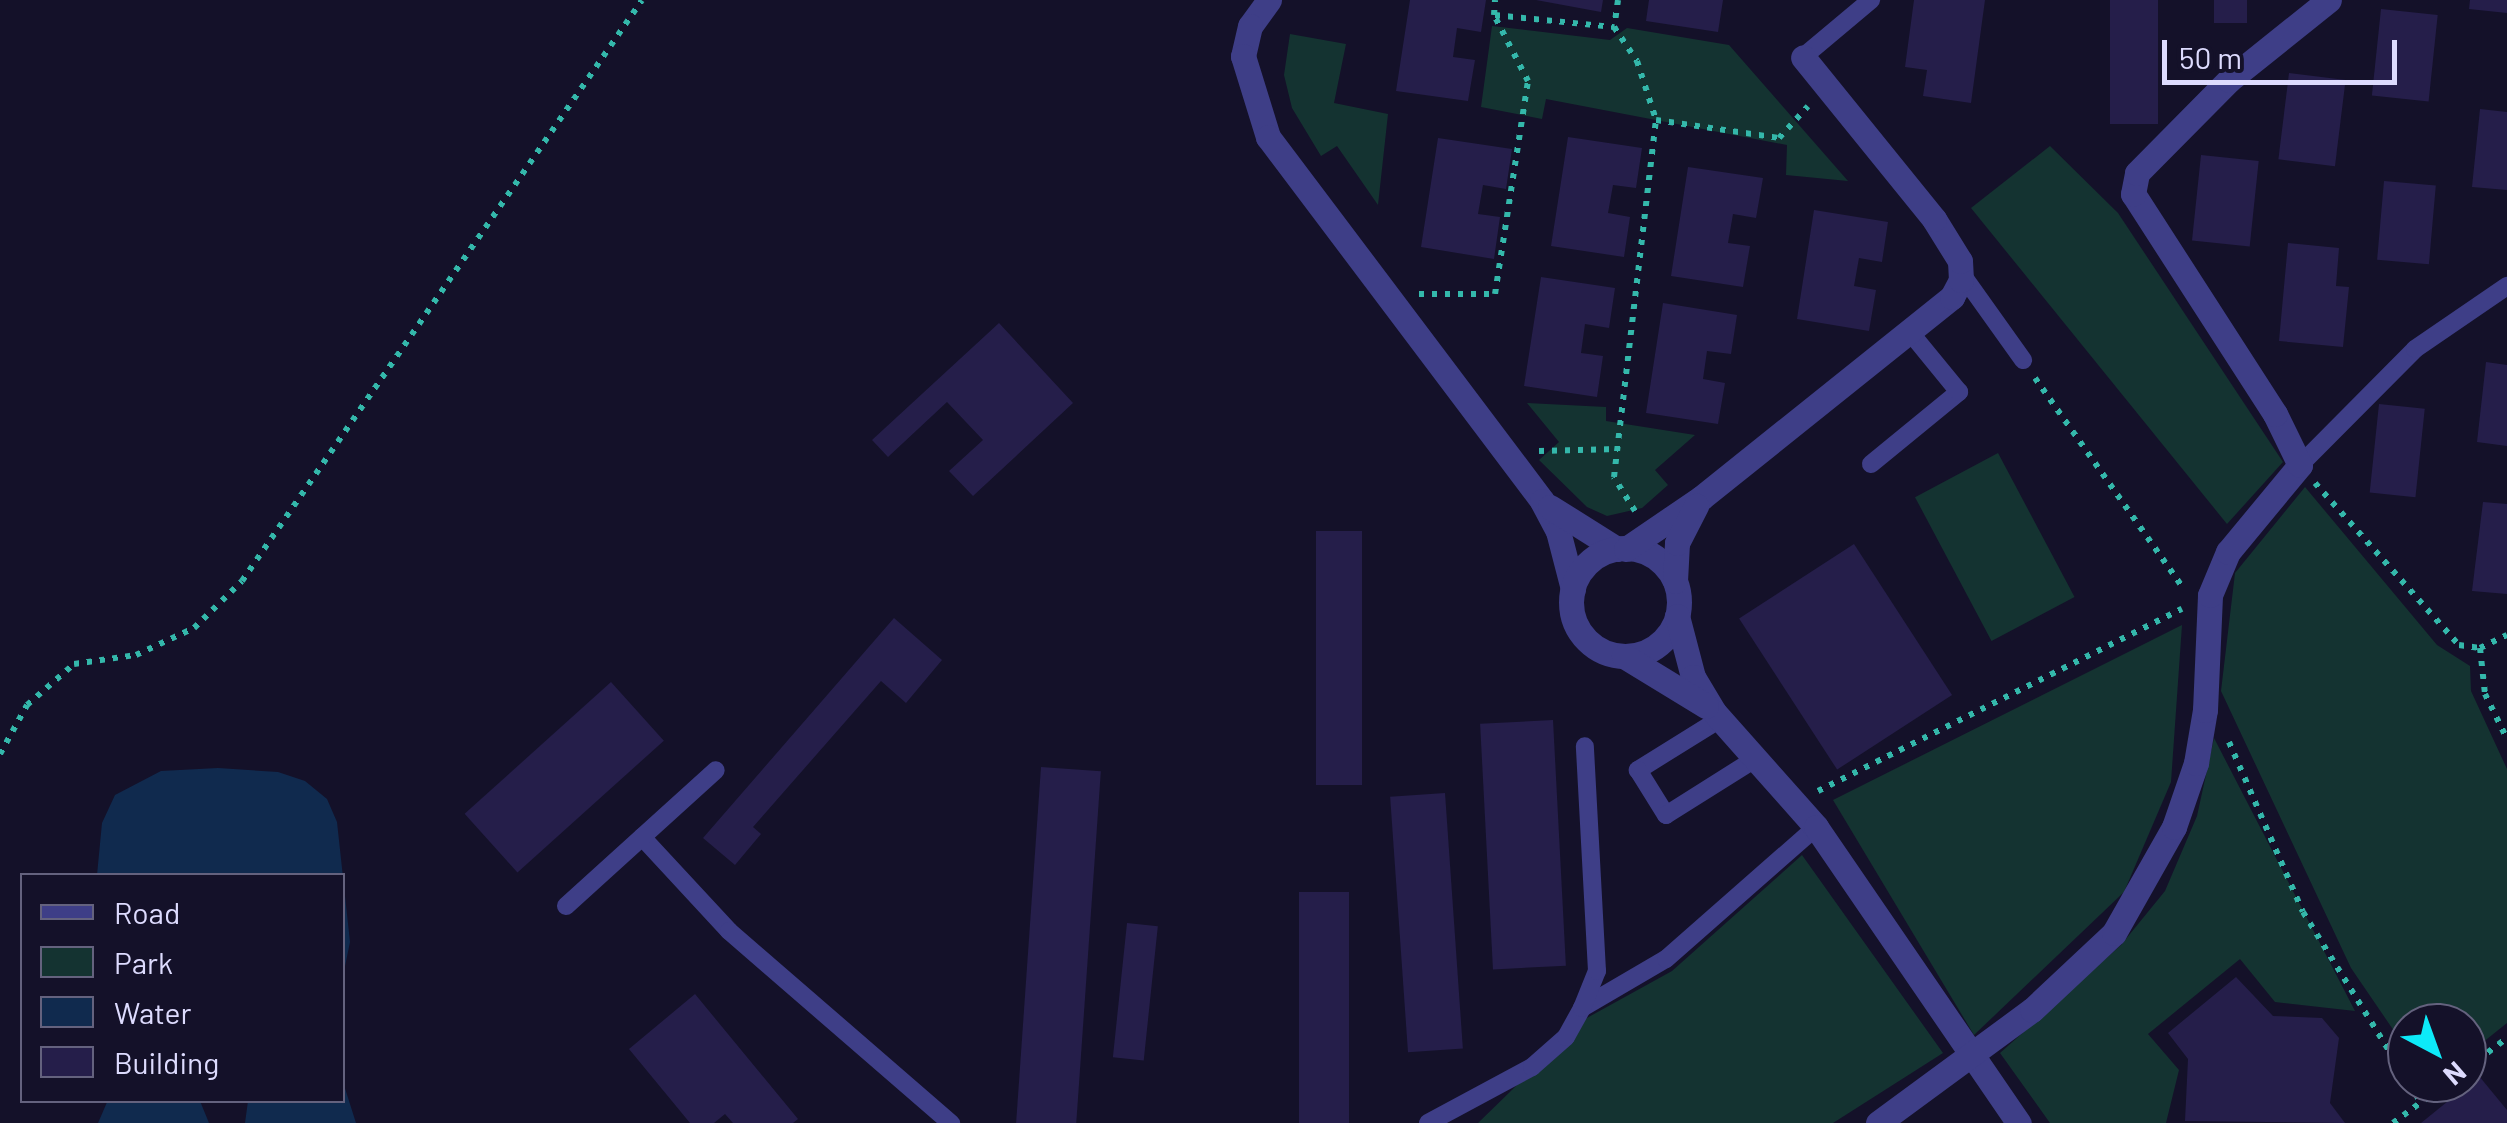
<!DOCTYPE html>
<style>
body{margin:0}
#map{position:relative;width:2507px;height:1123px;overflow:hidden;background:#141129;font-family:Barlow,sans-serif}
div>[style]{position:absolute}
.green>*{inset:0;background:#143331;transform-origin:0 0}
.water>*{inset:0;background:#102a4e}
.building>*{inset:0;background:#251e4a;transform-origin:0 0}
.path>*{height:6px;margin-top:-3px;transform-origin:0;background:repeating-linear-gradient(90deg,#34b8ab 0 5px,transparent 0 13px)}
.service>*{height:18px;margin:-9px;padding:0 9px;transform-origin:9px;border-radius:9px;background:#3e3e87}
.minor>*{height:25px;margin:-12.5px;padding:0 12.5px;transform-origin:12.5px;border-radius:12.5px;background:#3e3e87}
.minor>.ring{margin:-12.5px;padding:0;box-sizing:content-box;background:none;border:25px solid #3e3e87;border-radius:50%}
span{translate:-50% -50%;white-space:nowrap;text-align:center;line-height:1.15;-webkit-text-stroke:8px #141129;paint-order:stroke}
.legend{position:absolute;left:20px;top:873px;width:325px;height:230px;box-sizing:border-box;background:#141129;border:2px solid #64627e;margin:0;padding:12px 18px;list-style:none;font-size:30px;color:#dddbfe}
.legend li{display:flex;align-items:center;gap:20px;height:50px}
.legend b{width:50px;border:2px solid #64627e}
.north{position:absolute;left:2387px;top:1003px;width:100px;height:100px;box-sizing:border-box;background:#141129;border:2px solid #64627e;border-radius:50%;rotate:139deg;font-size:28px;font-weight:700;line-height:40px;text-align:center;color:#dddbfe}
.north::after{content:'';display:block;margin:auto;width:35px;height:45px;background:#0deaf8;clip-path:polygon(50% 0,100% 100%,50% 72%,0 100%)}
.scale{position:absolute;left:2162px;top:40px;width:235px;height:45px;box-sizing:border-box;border:5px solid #dddbfe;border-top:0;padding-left:12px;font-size:30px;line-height:35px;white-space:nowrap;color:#dddbfe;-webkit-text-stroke:8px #141129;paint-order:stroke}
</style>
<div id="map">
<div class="green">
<div style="clip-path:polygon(1492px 26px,1610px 40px,1627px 28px,1729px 45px,1848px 181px,1786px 175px,1787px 145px,1546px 99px,1542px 119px,1481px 107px)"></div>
<div style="clip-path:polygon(1290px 34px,1346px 44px,1334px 103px,1388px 114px,1378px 205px,1337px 146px,1321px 156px,1292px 108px,1284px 75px)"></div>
<div style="clip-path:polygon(2050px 146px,2118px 213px,2283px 462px,2227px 524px,1971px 208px)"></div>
<div style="clip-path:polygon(1527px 403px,1606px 407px,1606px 421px,1695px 435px,1655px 470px,1668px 485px,1642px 508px,1607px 516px,1587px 507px,1539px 460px,1559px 442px)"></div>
<div style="left:1998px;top:453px;width:163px;height:94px;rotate:62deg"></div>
<div style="clip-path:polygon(2305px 487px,2437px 645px,2470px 666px,2471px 691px,2507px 769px,2507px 1023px,2467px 1055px,2467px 1023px,2407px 1023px,2407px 1050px,2351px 968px,2221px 691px,2235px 573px)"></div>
<div style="clip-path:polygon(2182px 625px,2171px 782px,2124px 892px,1974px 1035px,1833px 800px)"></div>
<div style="clip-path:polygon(2214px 738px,2355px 1011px,2275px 1002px,2240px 959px,2148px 1034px,2179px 1070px,2166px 1123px,2050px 1123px,2000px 1053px,2121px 945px,2165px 891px,2197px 816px)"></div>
<div style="clip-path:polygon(1802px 855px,1943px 1053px,1833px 1123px,1478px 1123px,1585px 1019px,1672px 971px)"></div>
</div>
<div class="water">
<div style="clip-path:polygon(218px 768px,278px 772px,305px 781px,327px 799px,337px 822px,350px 942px,343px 976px,342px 876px,97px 875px,102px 823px,115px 795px,161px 771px)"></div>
<div style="clip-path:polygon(343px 1082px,356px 1123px,245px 1123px,248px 1101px,342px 1100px)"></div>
<div style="clip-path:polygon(108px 1100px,200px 1101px,209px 1123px,98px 1123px)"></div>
</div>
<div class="building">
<div style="clip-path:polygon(1410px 0,1486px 0,1481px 32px,1457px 28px,1453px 57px,1475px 60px,1468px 101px,1396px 91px)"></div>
<div style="clip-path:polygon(1536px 0,1603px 0,1601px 12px)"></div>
<div style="clip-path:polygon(1649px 0,1723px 0,1718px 32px,1646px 21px)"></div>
<div style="clip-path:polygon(1914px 0,1985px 0,1971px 103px,1923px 96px,1927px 70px,1905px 67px)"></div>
<div style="left:2110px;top:0;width:48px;height:124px"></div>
<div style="left:2214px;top:0;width:33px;height:23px"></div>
<div style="clip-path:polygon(2470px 0,2507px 0,2507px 13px,2469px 9px)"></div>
<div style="left:2381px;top:9px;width:57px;height:87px;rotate:6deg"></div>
<div style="left:2289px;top:73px;width:57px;height:87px;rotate:7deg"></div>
<div style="clip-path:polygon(2480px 109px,2507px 112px,2507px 190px,2472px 187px)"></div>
<div style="clip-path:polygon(1568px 137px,1642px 148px,1636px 188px,1613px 185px,1608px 213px,1630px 217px,1624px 257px,1551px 246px)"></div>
<div style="clip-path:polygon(1438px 138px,1512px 149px,1506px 189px,1483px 185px,1478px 214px,1500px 217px,1494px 259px,1421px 247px)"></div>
<div style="left:2201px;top:155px;width:58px;height:86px;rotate:6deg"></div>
<div style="clip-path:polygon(1688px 167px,1763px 178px,1756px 218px,1733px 214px,1728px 243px,1750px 246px,1743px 287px,1671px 276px)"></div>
<div style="left:2384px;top:181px;width:52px;height:79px;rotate:5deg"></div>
<div style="clip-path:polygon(1814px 210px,1888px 222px,1882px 262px,1859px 258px,1854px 286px,1876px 290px,1869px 331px,1797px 319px)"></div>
<div style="clip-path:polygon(2288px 243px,2339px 248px,2336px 286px,2349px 287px,2343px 347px,2279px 341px)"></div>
<div style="clip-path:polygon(1541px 277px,1615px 288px,1609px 328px,1585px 324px,1581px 353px,1603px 356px,1597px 397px,1524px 386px)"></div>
<div style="clip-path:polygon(1663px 303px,1737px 315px,1731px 354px,1707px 351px,1703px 379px,1725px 383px,1718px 424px,1646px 413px)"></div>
<div style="clip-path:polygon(999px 323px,1073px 403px,973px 496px,949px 471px,983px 440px,947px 402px,888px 457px,872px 440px)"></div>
<div style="clip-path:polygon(2486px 362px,2507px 365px,2507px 446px,2477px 442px)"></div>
<div style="left:2379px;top:404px;width:46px;height:89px;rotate:6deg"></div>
<div style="clip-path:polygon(2483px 502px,2507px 504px,2507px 594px,2472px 591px)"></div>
<div style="left:1316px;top:531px;width:46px;height:254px"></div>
<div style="left:1854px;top:544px;width:180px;height:137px;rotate:57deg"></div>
<div style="clip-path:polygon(894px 618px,942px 660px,906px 703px,881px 681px,753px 827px,761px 834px,735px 865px,703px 838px)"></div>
<div style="left:611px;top:682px;width:79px;height:197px;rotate:48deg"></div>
<div style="left:1553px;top:720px;width:246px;height:73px;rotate:87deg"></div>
<div style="left:1041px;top:767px;width:60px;height:357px;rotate:4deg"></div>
<div style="left:1445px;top:793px;width:256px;height:55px;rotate:86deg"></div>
<div style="left:1349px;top:892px;width:231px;height:50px;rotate:90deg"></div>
<div style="left:1127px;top:923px;width:31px;height:135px;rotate:6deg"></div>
<div style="clip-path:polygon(2236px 977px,2273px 1016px,2322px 1018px,2339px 1038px,2330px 1103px,2345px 1123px,2185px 1121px,2188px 1059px,2168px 1033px)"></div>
<div style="clip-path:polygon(695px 994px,798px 1119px,793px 1123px,733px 1123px,725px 1114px,714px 1123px,690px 1123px,629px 1049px)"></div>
<div style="clip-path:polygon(2479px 1076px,2507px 1110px,2507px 1123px,2421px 1123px)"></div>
</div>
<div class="path">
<div style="left:1618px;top:0;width:27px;rotate:98deg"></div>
<div style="left:1614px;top:27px;width:41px;rotate:55.9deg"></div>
<div style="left:1637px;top:61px;width:62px;rotate:72.1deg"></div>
<div style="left:1495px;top:15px;width:120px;rotate:5.8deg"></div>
<div style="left:1419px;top:294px;width:76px"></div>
<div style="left:1495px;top:294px;width:216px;rotate:-81.2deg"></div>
<div style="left:1528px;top:81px;width:74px;rotate:-117.3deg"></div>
<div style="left:1494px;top:15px;width:15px;rotate:-86deg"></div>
<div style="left:2035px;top:378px;width:257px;rotate:54.8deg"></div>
<div style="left:1539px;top:451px;width:79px;rotate:-1.5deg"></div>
<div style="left:2315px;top:483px;width:217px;rotate:48.4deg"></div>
<div style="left:2459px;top:645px;width:21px;rotate:8deg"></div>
<div style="left:2480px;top:648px;width:30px;rotate:-26deg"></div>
<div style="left:1635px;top:511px;width:40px;rotate:-122deg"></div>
<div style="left:1614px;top:477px;width:359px;rotate:-83.3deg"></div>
<div style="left:1656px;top:120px;width:124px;rotate:8.3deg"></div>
<div style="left:1779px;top:138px;width:43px;rotate:-47.8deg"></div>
<div style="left:2480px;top:648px;width:46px;rotate:83.8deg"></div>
<div style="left:2485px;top:694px;width:50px;rotate:63.9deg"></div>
<div style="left:2229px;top:742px;width:185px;rotate:66.5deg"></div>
<div style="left:2303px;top:912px;width:198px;rotate:58.2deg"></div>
<div style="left:0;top:754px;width:56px;rotate:-61.1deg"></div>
<div style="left:27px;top:705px;width:62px;rotate:-41.1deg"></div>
<div style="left:74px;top:664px;width:63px;rotate:-8.3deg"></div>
<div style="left:136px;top:655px;width:64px;rotate:-25deg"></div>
<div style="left:194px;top:628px;width:67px;rotate:-44.4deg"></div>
<div style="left:242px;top:581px;width:705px;rotate:-55.45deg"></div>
<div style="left:1818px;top:791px;width:407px;rotate:-26.6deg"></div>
<div style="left:2467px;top:1068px;width:50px;rotate:-36.9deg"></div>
<div style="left:2409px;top:1083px;width:23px;rotate:59deg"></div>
<div style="left:2393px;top:1123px;width:67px;rotate:-36.5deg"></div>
</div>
<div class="service">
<div style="left:1803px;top:57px;width:89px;rotate:-40deg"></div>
<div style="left:1961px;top:273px;width:107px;rotate:54.5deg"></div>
<div style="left:1871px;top:464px;width:114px;rotate:-39.3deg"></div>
<div style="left:1959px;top:392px;width:79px;rotate:-129.3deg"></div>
<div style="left:2300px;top:465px;width:163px;rotate:-45.2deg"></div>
<div style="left:2415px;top:349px;width:112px;rotate:-34.4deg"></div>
<div style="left:1720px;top:719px;width:97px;rotate:148.1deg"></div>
<div style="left:1638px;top:770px;width:53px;rotate:58.1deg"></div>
<div style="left:1666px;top:815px;width:105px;rotate:-32.2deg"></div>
<div style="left:642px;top:837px;width:128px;rotate:47.2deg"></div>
<div style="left:729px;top:931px;width:294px;rotate:40.9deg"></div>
<div style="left:566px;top:906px;width:202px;rotate:-42.2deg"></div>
<div style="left:1582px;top:1008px;width:97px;rotate:-30.3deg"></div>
<div style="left:1666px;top:959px;width:200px;rotate:-41.3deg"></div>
<div style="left:1428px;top:1123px;width:118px;rotate:-28.3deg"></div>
<div style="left:1532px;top:1067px;width:45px;rotate:-41.4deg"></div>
<div style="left:1566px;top:1037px;width:33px;rotate:-61deg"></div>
<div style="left:1582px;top:1008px;width:40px;rotate:-68deg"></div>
<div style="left:1597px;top:971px;width:225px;rotate:-93.1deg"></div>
</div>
<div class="minor">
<div style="left:1269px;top:0;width:32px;rotate:126deg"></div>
<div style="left:1250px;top:26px;width:31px;rotate:103deg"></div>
<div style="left:1243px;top:56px;width:85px;rotate:72.8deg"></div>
<div style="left:1268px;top:137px;width:456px;rotate:53deg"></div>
<div style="left:1542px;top:501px;width:34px;rotate:62deg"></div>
<div style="left:1558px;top:531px;width:60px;rotate:75.5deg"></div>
<div style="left:1550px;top:507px;width:79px;rotate:32.1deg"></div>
<div class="ring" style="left:1571px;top:548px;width:83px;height:83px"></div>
<div style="left:1626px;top:549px;width:91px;rotate:-34.2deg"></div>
<div style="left:1701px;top:498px;width:322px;rotate:-38.7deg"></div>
<div style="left:1952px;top:297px;width:19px;rotate:-62deg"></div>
<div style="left:1961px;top:280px;width:19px;rotate:-93deg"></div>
<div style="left:1960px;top:261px;width:49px;rotate:-121.8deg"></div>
<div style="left:1934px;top:219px;width:208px;rotate:-129deg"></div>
<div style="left:1675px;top:581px;width:38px;rotate:-87deg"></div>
<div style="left:1677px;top:543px;width:42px;rotate:-62.8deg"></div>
<div style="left:1677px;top:616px;width:63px;rotate:75.3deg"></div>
<div style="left:1693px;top:677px;width:41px;rotate:59deg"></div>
<div style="left:1714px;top:712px;width:154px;rotate:48.4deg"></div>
<div style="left:1816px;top:827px;width:359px;rotate:55.6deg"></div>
<div style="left:1624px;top:656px;width:96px;rotate:31.4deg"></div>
<div style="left:1878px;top:1123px;width:191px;rotate:-36.3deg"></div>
<div style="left:2032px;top:1010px;width:112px;rotate:-43.2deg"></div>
<div style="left:2114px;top:933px;width:122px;rotate:-60.5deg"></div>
<div style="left:2174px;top:827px;width:68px;rotate:-71deg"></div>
<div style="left:2196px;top:763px;width:54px;rotate:-80.4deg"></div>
<div style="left:2205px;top:710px;width:115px;rotate:-87.5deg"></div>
<div style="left:2210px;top:595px;width:47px;rotate:-67.3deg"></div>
<div style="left:2228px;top:552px;width:113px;rotate:-50.4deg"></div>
<div style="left:2300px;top:465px;width:57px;rotate:-116.1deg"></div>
<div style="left:2275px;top:414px;width:262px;rotate:-122.8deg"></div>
<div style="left:2133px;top:194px;width:21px;rotate:-79deg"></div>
<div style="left:2137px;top:173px;width:131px;rotate:-45.3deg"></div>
<div style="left:2229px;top:80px;width:128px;rotate:-38.7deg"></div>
</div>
<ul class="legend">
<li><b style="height:12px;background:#3e3e87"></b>Road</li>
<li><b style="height:28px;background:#143331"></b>Park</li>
<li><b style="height:28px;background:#102a4e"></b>Water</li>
<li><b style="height:28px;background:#251e4a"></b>Building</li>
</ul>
<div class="north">N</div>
<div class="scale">50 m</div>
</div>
